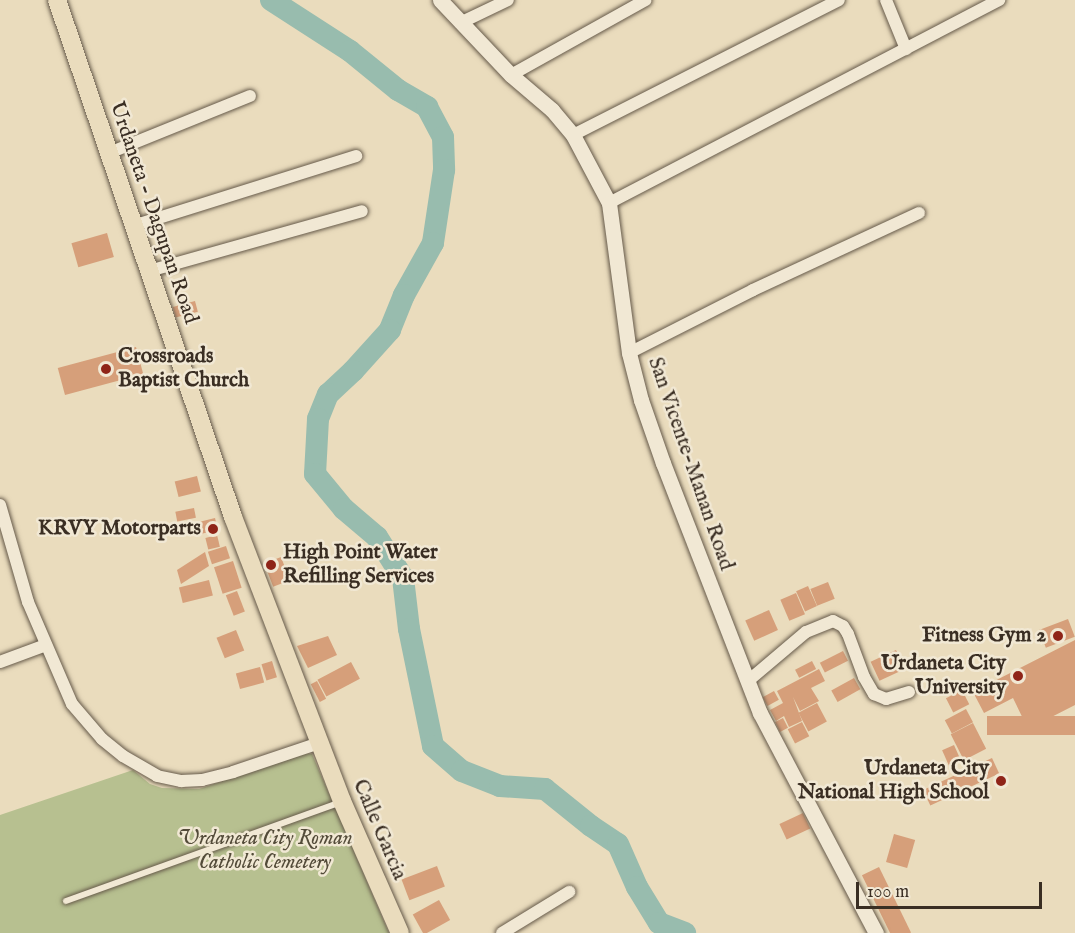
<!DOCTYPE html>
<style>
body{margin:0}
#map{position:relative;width:1075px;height:933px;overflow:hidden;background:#eadcbd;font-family:"IM FELL English",serif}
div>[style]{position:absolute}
.green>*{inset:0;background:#b7c090}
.river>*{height:22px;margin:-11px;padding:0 11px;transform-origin:11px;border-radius:11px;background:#98bcae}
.building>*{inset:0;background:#d69f7a;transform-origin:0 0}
.roads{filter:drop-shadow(0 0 2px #665a4a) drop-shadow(0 0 2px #665a4a)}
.service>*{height:6px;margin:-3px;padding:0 3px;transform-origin:3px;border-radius:3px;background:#f1e8d4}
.minor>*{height:12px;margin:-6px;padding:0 6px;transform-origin:6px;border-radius:6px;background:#f1e8d4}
.tertiary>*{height:15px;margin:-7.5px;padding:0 7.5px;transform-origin:7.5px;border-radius:7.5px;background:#f1e8d4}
.primary>*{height:18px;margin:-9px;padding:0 9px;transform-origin:9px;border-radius:9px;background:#eadcbd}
.dots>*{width:16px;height:16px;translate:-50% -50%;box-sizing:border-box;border:3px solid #f1e8d4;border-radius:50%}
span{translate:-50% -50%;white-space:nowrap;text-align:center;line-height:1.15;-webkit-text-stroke:5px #f1e8d4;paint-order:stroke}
.street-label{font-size:21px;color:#3a2e23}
.poi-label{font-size:21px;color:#3a2e23;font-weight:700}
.left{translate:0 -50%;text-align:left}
.right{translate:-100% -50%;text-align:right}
.park-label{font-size:21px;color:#534b39;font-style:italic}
.scale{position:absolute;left:856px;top:882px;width:186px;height:27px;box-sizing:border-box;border:3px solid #3a2e23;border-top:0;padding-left:8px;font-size:18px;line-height:21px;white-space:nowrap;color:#3a2e23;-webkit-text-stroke:4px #f1e8d4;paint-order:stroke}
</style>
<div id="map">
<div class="green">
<div style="clip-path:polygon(305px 753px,312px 754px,389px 933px,0 933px,0 815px,133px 770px,150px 784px,162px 788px,199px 789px)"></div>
</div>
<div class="river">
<div style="left:271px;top:0;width:94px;rotate:32.8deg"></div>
<div style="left:350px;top:51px;width:62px;rotate:39.1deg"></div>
<div style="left:398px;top:90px;width:34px;rotate:30deg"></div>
<div style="left:427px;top:107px;width:34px;rotate:62deg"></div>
<div style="left:443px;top:137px;width:33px;rotate:88deg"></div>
<div style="left:444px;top:170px;width:74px;rotate:98.6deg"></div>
<div style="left:433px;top:243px;width:60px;rotate:119.1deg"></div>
<div style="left:404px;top:295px;width:38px;rotate:112deg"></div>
<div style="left:390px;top:330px;width:55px;rotate:132.1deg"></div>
<div style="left:353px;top:371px;width:34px;rotate:137deg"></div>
<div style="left:328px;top:394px;width:27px;rotate:112deg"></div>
<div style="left:318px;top:419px;width:55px;rotate:93.1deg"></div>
<div style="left:315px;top:474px;width:45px;rotate:50.4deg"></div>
<div style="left:344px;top:509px;width:43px;rotate:40.3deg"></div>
<div style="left:377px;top:537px;width:49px;rotate:57.6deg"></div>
<div style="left:403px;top:578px;width:51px;rotate:83.3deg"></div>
<div style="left:409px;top:629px;width:119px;rotate:78.4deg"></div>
<div style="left:433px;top:746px;width:38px;rotate:41deg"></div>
<div style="left:462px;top:771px;width:41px;rotate:21.5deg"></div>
<div style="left:500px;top:786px;width:45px;rotate:3.8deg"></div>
<div style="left:545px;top:789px;width:59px;rotate:38.8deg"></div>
<div style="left:591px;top:826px;width:32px;rotate:34deg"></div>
<div style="left:618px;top:844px;width:47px;rotate:66.2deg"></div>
<div style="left:637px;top:887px;width:42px;rotate:58.6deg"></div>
<div style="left:659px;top:923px;width:28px;rotate:21deg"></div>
</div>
<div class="building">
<div style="left:107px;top:233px;width:25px;height:37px;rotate:74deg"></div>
<div style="left:195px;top:301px;width:11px;height:23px;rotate:75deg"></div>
<div style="left:136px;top:347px;width:28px;height:81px;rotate:75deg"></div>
<div style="left:197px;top:476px;width:16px;height:23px;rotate:76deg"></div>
<div style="left:194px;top:508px;width:10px;height:19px;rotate:79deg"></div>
<div style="left:215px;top:518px;width:12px;height:28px;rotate:76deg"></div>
<div style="left:217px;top:535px;width:12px;height:12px;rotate:76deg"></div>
<div style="left:226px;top:546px;width:13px;height:19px;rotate:72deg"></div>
<div style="clip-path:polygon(205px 552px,209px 566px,181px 584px,177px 570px)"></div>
<div style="left:281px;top:557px;width:25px;height:18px;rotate:69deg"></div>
<div style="left:233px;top:561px;width:28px;height:20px;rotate:72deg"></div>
<div style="left:209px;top:580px;width:16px;height:31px;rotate:76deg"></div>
<div style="left:828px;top:582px;width:18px;height:19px;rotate:68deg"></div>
<div style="left:808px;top:586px;width:22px;height:13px;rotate:66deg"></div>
<div style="left:237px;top:591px;width:22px;height:12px;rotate:69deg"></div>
<div style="left:796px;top:593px;width:23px;height:17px;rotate:67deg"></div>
<div style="left:769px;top:610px;width:22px;height:26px;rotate:66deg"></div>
<div style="left:1068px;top:619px;width:19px;height:31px;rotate:69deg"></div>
<div style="left:236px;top:630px;width:22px;height:21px;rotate:68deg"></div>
<div style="clip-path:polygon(328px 636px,337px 655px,308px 668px,297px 646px)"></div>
<div style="clip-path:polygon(1075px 640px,1075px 705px,1028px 729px,1013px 698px,984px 713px,973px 692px)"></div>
<div style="left:896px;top:650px;width:21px;height:28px;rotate:65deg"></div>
<div style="left:843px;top:651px;width:11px;height:26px;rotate:63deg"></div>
<div style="left:272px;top:661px;width:17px;height:11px;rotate:73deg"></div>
<div style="left:812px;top:661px;width:9px;height:19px;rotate:63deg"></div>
<div style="left:351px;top:662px;width:19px;height:38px;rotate:62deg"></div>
<div style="left:260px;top:667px;width:16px;height:25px;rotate:75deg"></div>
<div style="clip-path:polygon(819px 669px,825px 681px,811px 688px,819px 701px,800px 711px,793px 697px,802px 721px,789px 727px,784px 716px,776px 721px,770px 710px,783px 703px,777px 691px)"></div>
<div style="left:854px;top:678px;width:13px;height:26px;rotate:61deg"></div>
<div style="left:317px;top:681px;width:20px;height:7px;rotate:63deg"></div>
<div style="left:962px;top:690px;width:16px;height:18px;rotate:63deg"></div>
<div style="left:774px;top:691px;width:10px;height:13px;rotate:61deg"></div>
<div style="left:817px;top:703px;width:21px;height:21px;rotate:62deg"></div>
<div style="left:966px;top:709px;width:15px;height:24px;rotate:62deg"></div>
<div style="left:1075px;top:716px;width:19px;height:88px;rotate:90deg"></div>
<div style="left:783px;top:718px;width:11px;height:9px;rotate:63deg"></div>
<div style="left:802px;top:722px;width:16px;height:16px;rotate:63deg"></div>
<div style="left:973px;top:723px;width:29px;height:25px;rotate:63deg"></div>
<div style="left:954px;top:745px;width:17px;height:13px;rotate:66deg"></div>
<div style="left:992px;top:758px;width:17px;height:76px;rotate:65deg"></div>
<div style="left:803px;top:813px;width:17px;height:26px;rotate:65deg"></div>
<div style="left:894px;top:834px;width:22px;height:29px;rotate:16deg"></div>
<div style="left:437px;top:866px;width:22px;height:38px;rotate:69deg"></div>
<div style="left:879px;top:867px;width:73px;height:19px;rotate:64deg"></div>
<div style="left:439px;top:900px;width:23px;height:30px;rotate:61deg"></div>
</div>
<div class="roads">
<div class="service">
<div style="left:66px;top:901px;width:292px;rotate:-19.8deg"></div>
</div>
<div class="minor">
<div style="left:886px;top:0;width:53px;rotate:67.8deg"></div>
<div style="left:460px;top:23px;width:53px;rotate:-25.6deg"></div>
<div style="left:511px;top:75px;width:154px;rotate:-29.1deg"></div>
<div style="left:573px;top:135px;width:298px;rotate:-26.9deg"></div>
<div style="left:109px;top:153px;width:152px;rotate:-22deg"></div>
<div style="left:609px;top:203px;width:440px;rotate:-27.5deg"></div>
<div style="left:133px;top:226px;width:234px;rotate:-17.4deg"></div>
<div style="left:149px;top:271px;width:221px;rotate:-15.7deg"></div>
<div style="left:629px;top:353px;width:139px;rotate:-26.9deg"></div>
<div style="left:753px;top:290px;width:183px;rotate:-24.9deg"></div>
<div style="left:0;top:505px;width:101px;rotate:73.9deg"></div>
<div style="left:28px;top:602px;width:111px;rotate:66.7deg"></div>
<div style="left:72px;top:704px;width:46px;rotate:49.4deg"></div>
<div style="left:102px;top:739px;width:27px;rotate:39deg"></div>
<div style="left:123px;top:756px;width:39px;rotate:30deg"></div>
<div style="left:157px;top:776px;width:25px;rotate:12deg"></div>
<div style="left:181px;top:781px;width:21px;rotate:-3deg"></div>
<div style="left:202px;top:780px;width:32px;rotate:-14deg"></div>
<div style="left:233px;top:772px;width:91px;rotate:-18.6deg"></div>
<div style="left:0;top:662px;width:49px;rotate:-20.3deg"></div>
<div style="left:748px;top:681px;width:76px;rotate:-40.2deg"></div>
<div style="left:806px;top:632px;width:29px;rotate:-22deg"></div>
<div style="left:833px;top:621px;width:11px;rotate:27deg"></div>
<div style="left:843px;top:626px;width:9px;rotate:58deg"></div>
<div style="left:848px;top:634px;width:46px;rotate:69.6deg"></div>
<div style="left:864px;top:677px;width:20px;rotate:60deg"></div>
<div style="left:874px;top:694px;width:13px;rotate:23deg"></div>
<div style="left:886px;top:699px;width:24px;rotate:-17deg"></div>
<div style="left:502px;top:933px;width:79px;rotate:-31.5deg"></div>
</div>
<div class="tertiary">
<div style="left:440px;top:0;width:103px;rotate:46.6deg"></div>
<div style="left:511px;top:75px;width:54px;rotate:40.5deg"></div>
<div style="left:552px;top:110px;width:33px;rotate:50deg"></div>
<div style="left:573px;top:135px;width:77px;rotate:62.1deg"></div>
<div style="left:609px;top:203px;width:151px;rotate:82.4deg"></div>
<div style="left:629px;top:353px;width:49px;rotate:75.7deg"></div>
<div style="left:641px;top:400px;width:67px;rotate:70.8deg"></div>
<div style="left:663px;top:463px;width:268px;rotate:68.8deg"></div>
<div style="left:760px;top:713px;width:249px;rotate:62.2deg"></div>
</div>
<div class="primary">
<div style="left:57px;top:0;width:546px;rotate:71.2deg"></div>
<div style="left:233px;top:517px;width:304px;rotate:69deg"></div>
<div style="left:342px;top:801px;width:144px;rotate:66.3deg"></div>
</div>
</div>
<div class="dots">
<div style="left:106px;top:369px;background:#8f2418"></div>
<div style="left:213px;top:529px;background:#8f2418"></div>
<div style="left:271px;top:565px;background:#8f2418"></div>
<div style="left:1058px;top:636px;background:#8f2418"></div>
<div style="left:1018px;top:676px;background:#8f2418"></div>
<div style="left:1001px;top:781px;background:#8f2418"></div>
</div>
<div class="street-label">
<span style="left:153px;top:213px;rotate:71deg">Urdaneta - Dagupan Road</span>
<span style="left:690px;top:464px;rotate:71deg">San Vicente-Manan Road</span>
<span style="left:379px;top:830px;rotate:67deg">Calle Garcia</span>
</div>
<div class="poi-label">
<span class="left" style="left:118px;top:369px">Crossroads<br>Baptist Church</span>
<span class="right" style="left:201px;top:529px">KRVY Motorparts</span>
<span class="left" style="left:283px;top:565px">High Point Water<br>Refilling Services</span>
<span class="right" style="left:1046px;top:636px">Fitness Gym 2</span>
<span class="right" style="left:1006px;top:676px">Urdaneta City<br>University</span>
<span class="right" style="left:989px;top:781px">Urdaneta City<br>National High School</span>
</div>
<div class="park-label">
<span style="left:265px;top:851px">Urdaneta City Roman<br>Catholic Cemetery</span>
</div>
<div class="scale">100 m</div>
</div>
